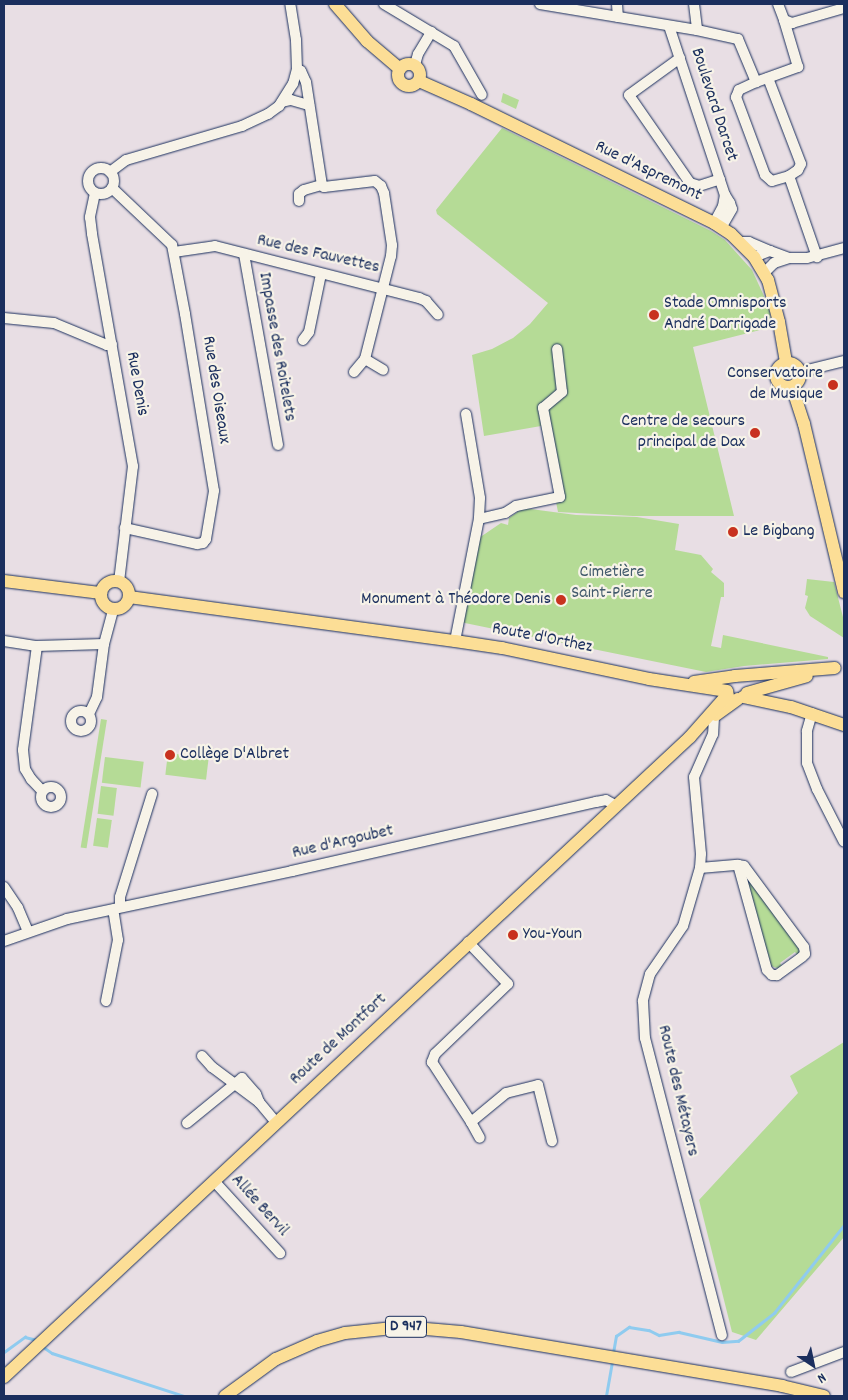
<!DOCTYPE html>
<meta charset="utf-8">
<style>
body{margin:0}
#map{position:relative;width:848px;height:1400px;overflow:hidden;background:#e8dee4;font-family:Dekko,sans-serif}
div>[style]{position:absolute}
.green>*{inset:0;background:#b5db96;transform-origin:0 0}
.stream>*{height:2.5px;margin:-1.25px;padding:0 1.25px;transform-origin:1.25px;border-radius:1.25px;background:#8fcbef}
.roads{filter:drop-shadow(0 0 1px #1b2f5e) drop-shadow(0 0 1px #1b2f5e)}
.minor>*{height:10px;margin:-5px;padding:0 5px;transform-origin:5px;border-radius:5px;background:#f7f3e8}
.minor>.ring{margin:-5px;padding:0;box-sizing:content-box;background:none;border:10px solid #f7f3e8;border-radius:50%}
.major>*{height:12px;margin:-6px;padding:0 6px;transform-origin:6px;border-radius:6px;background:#fcde96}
.major>.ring{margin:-6px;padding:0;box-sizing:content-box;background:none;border:12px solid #fcde96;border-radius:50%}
.dots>*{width:14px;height:14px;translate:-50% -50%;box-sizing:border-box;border:2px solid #f7f3e8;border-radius:50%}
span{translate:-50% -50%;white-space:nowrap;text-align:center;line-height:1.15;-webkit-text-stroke:4.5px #f7f3e8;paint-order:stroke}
.shield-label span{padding:1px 4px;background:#f7f3e8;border:1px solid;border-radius:4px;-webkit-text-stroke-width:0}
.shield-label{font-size:16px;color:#1b2f5e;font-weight:700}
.street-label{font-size:18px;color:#1b2f5e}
.poi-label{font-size:18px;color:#1b2f5e}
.left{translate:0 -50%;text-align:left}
.right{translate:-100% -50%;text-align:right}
.park-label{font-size:18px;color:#425a6c}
.frame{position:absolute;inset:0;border:5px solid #1b2f5e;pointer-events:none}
.north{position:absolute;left:788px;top:1340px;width:50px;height:50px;-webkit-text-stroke:4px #f7f3e8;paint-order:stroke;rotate:146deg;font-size:14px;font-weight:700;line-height:20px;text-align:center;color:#1b2f5e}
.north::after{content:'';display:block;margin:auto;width:18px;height:22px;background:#1b2f5e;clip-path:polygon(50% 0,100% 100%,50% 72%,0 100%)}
</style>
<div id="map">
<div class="green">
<div style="clip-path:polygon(503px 93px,519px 100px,516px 109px,501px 102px)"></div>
<div style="clip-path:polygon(502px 128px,711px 231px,725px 240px,752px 270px,769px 307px,772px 327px,693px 347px,734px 516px,633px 516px,558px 512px,541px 426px,484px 436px,472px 355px,492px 349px,513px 338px,530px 324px,548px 303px,437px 214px,436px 210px)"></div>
<div style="clip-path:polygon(523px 508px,576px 515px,637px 517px,679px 524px,675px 550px,701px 555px,713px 569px,711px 572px,724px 583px,724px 597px,721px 597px,711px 646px,721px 648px,723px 635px,828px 657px,828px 659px,744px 666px,706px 672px,460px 622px,476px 540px,501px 523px,508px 525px,509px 518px)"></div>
<div style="clip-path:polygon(807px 579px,834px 582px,844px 621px,844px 638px,810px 616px,805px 608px,808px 596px,805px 595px)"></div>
<div style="left:101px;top:719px;width:6px;height:130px;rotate:9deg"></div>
<div style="left:168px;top:753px;width:41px;height:22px;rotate:7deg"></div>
<div style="left:105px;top:757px;width:39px;height:26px;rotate:7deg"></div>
<div style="left:101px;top:786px;width:16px;height:28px;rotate:7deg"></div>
<div style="left:97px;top:818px;width:15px;height:28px;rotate:8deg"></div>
<div style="clip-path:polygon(748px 877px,802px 951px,798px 956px,795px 952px,780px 963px,783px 967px,780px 969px,771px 966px,747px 879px)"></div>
<div style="clip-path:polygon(844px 1042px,844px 1237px,756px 1340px,732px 1332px,699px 1200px,798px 1093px,790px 1076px)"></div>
</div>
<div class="stream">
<div style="left:42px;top:1346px;width:12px;rotate:35deg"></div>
<div style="left:52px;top:1353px;width:139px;rotate:18deg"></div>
<div style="left:4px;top:1352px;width:26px;rotate:-36deg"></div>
<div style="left:25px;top:1337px;width:12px;rotate:14deg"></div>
<div style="left:613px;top:1353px;width:17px;rotate:-80deg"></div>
<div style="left:616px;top:1336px;width:16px;rotate:-35deg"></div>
<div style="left:629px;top:1327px;width:20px;rotate:9deg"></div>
<div style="left:649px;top:1330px;width:11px;rotate:27deg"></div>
<div style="left:659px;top:1335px;width:20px;rotate:-9deg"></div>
<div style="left:679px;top:1332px;width:44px;rotate:13.1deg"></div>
<div style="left:722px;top:1342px;width:16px;rotate:-4deg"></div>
<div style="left:738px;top:1341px;width:46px;rotate:-37.9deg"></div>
<div style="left:774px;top:1313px;width:112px;rotate:-51.5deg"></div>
<div style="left:606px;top:1396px;width:36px;rotate:-80deg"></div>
</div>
<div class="roads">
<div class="minor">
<div style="left:384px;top:4px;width:82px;rotate:31deg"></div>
<div style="left:454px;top:46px;width:56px;rotate:60.3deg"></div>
<div style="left:540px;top:4px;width:159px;rotate:9.4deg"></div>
<div style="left:617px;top:4px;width:13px;rotate:86deg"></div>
<div style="left:694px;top:4px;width:26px;rotate:83deg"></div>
<div style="left:697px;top:30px;width:42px;rotate:12.4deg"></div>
<div style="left:738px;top:39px;width:47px;rotate:67.3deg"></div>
<div style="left:756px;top:82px;width:45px;rotate:-19.7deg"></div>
<div style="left:798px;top:67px;width:49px;rotate:-106.6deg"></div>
<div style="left:778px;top:4px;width:17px;rotate:69deg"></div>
<div style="left:784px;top:20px;width:9px;rotate:21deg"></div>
<div style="left:792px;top:23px;width:54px;rotate:-16.1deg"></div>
<div style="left:669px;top:26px;width:178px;rotate:71.7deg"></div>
<div style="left:725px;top:195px;width:9px;rotate:58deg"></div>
<div style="left:730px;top:203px;width:6px;rotate:72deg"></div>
<div style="left:732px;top:209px;width:22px;rotate:120deg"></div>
<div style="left:680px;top:58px;width:63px;rotate:144deg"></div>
<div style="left:629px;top:95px;width:107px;rotate:55.3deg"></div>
<div style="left:690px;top:183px;width:9px;rotate:18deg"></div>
<div style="left:699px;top:186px;width:22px;rotate:-18deg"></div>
<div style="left:415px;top:65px;width:11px;rotate:-75deg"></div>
<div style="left:418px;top:54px;width:26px;rotate:-59deg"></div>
<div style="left:297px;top:69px;width:4px;rotate:27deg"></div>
<div style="left:301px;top:71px;width:12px;rotate:66deg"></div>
<div style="left:306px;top:82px;width:104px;rotate:81.2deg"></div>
<div style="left:322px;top:185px;width:3px;rotate:45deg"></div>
<div style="left:324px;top:187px;width:51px;rotate:-6.7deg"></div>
<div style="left:375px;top:181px;width:8px;rotate:40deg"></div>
<div style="left:381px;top:186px;width:8px;rotate:67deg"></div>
<div style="left:384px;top:193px;width:53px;rotate:81.3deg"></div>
<div style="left:392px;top:245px;width:11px;rotate:95deg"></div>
<div style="left:391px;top:256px;width:106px;rotate:104.2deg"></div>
<div style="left:365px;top:359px;width:21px;rotate:31deg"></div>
<div style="left:768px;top:78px;width:92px;rotate:69deg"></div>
<div style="left:801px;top:164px;width:7px;rotate:117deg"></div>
<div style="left:798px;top:170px;width:11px;rotate:146deg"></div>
<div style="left:789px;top:176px;width:86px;rotate:70.9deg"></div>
<div style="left:756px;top:82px;width:19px;rotate:155deg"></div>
<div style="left:739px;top:90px;width:8px;rotate:113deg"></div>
<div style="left:736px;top:97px;width:83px;rotate:69.6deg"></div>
<div style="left:765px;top:175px;width:9px;rotate:41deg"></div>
<div style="left:772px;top:181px;width:18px;rotate:-16deg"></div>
<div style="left:282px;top:102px;width:9px;rotate:-13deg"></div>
<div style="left:291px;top:100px;width:19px;rotate:16deg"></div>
<div class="ring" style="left:88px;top:168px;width:16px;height:16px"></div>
<div style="left:110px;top:172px;width:20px;rotate:-37deg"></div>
<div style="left:126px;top:160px;width:121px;rotate:-16.3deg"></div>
<div style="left:242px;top:126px;width:29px;rotate:-25deg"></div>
<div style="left:268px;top:114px;width:14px;rotate:-36deg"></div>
<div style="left:279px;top:106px;width:26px;rotate:-58deg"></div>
<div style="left:293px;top:84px;width:16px;rotate:-75deg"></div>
<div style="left:297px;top:69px;width:29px;rotate:-92deg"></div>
<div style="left:296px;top:40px;width:36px;rotate:-99deg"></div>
<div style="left:112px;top:188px;width:83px;rotate:43.5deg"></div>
<div style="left:172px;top:245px;width:70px;rotate:79.3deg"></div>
<div style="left:185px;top:314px;width:179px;rotate:80.7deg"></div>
<div style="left:214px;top:491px;width:49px;rotate:99.5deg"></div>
<div style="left:206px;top:539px;width:5px;rotate:127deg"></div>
<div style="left:203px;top:543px;width:6px;rotate:171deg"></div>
<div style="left:197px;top:544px;width:74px;rotate:-167.5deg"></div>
<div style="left:95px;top:193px;width:25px;rotate:102deg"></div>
<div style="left:90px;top:217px;width:17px;rotate:83deg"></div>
<div style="left:92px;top:234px;width:236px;rotate:80deg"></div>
<div style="left:133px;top:466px;width:117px;rotate:96.9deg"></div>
<div style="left:299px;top:201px;width:7px;rotate:-90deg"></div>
<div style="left:299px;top:194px;width:6px;rotate:-39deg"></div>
<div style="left:304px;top:190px;width:19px;rotate:-16deg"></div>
<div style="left:714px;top:223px;width:19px;rotate:-62deg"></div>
<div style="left:723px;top:206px;width:11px;rotate:-80deg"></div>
<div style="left:740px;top:242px;width:9px"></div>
<div style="left:749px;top:242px;width:23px;rotate:23deg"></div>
<div style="left:174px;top:252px;width:41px;rotate:-8.3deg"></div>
<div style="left:215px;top:246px;width:211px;rotate:14.3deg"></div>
<div style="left:419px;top:298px;width:8px;rotate:23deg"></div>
<div style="left:426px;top:301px;width:18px;rotate:49deg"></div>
<div style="left:244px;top:254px;width:194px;rotate:79.9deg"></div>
<div style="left:754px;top:257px;width:17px;rotate:-21deg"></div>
<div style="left:770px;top:251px;width:20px;rotate:20deg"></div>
<div style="left:789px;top:258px;width:18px"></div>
<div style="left:807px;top:258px;width:38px;rotate:-15deg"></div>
<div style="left:764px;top:273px;width:14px;rotate:-45deg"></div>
<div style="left:774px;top:263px;width:16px;rotate:-18deg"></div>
<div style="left:4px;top:318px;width:50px;rotate:5.7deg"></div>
<div style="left:54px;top:323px;width:57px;rotate:22.5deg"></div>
<div style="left:107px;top:345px;width:5px;rotate:-11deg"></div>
<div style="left:303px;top:340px;width:10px;rotate:-53deg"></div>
<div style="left:309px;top:332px;width:59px;rotate:-78.3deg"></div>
<div style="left:354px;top:372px;width:17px;rotate:-50deg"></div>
<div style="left:800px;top:372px;width:45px;rotate:-14deg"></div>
<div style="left:466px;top:414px;width:85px;rotate:80.5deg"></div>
<div style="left:480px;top:498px;width:21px;rotate:93deg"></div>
<div style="left:4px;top:641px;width:33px;rotate:9deg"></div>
<div style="left:37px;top:646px;width:67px;rotate:-1.7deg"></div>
<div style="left:455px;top:641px;width:124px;rotate:-78.9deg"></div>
<div style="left:479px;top:519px;width:27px;rotate:-13deg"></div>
<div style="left:505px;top:513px;width:13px;rotate:-32deg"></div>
<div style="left:516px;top:506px;width:45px;rotate:-11.6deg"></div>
<div style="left:560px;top:497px;width:91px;rotate:-100.8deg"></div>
<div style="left:543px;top:408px;width:25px;rotate:-40deg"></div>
<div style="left:562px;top:392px;width:43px;rotate:-96.6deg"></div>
<div style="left:37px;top:646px;width:105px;rotate:97.7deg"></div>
<div style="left:23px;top:750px;width:19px;rotate:84deg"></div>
<div style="left:25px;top:769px;width:12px;rotate:59deg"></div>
<div style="left:31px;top:779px;width:16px;rotate:47deg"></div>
<div class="ring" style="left:71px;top:711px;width:10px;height:10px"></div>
<div style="left:812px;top:713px;width:19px;rotate:106deg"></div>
<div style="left:807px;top:731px;width:32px;rotate:90deg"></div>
<div style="left:807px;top:763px;width:28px;rotate:69deg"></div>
<div style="left:817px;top:789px;width:59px;rotate:63deg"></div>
<div style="left:89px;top:714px;width:19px;rotate:-65deg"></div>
<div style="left:97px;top:697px;width:53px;rotate:-82.5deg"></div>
<div style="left:104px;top:644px;width:35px;rotate:-75deg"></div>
<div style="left:714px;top:717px;width:17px;rotate:93deg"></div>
<div style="left:713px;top:734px;width:47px;rotate:113.8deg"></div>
<div style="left:694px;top:777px;width:77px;rotate:84.8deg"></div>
<div style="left:701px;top:854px;width:14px;rotate:94deg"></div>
<div style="left:700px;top:868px;width:60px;rotate:106.3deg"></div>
<div style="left:683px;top:926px;width:58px;rotate:124.5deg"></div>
<div style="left:650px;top:974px;width:28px;rotate:105deg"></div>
<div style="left:643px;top:1001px;width:37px;rotate:87deg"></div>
<div style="left:645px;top:1038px;width:307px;rotate:75.5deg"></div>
<div class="ring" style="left:41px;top:787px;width:10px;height:10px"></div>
<div style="left:700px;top:868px;width:38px;rotate:-5deg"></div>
<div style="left:738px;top:865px;width:6px;rotate:9deg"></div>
<div style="left:744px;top:866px;width:101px;rotate:53.5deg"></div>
<div style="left:804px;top:947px;width:7px;rotate:82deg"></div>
<div style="left:805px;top:954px;width:4px;rotate:135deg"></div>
<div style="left:802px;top:957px;width:31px;rotate:144deg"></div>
<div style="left:777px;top:975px;width:5px;rotate:180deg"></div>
<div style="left:772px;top:975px;width:7px;rotate:-135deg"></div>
<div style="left:767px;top:970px;width:109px;rotate:-105.4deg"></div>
<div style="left:4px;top:887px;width:25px;rotate:56deg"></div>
<div style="left:18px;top:908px;width:25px;rotate:67deg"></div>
<div style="left:120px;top:907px;width:10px;rotate:-90deg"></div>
<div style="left:120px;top:897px;width:108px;rotate:-72.7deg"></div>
<div style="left:4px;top:941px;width:67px;rotate:-19.2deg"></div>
<div style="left:67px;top:919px;width:230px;rotate:-12deg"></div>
<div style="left:292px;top:871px;width:312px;rotate:-12.8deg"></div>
<div style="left:596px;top:802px;width:10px;rotate:-11deg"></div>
<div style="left:606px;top:800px;width:10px;rotate:29deg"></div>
<div style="left:468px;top:942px;width:58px;rotate:46.4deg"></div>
<div style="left:508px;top:984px;width:101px;rotate:136.2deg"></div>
<div style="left:435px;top:1054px;width:9px;rotate:111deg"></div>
<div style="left:432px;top:1062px;width:72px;rotate:57deg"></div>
<div style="left:471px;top:1122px;width:45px;rotate:-39.6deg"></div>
<div style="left:506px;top:1093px;width:33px;rotate:-14deg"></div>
<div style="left:538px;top:1085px;width:58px;rotate:76deg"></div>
<div style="left:106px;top:1001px;width:62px;rotate:-78.9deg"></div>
<div style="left:118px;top:940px;width:31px;rotate:-99deg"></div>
<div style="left:202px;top:1056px;width:15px;rotate:48deg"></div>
<div style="left:212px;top:1067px;width:59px;rotate:36.7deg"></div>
<div style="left:259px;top:1102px;width:26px;rotate:50deg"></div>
<div style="left:471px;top:1122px;width:18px;rotate:61deg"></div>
<div style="left:187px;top:1123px;width:71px;rotate:-39.3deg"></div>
<div style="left:242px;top:1078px;width:21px;rotate:49deg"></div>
<div style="left:256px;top:1094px;width:9px;rotate:69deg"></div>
<div style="left:214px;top:1181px;width:98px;rotate:47.5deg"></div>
<div style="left:791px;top:1372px;width:57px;rotate:-20.7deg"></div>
</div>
<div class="major">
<div style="left:335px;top:4px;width:49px;rotate:49.1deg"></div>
<div style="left:367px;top:41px;width:43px;rotate:40.3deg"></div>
<div class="ring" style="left:398px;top:64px;width:10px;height:10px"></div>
<div style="left:419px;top:81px;width:57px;rotate:23.9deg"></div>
<div style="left:471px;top:104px;width:271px;rotate:26.1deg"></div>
<div style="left:714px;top:223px;width:20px;rotate:33deg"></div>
<div style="left:731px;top:234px;width:33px;rotate:45deg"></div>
<div style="left:754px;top:257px;width:27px;rotate:59deg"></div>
<div style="left:768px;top:280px;width:43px;rotate:75.3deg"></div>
<div style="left:779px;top:322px;width:41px;rotate:80.1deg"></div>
<div class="ring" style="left:776px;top:363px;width:12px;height:12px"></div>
<div style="left:792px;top:387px;width:39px;rotate:72deg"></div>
<div style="left:804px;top:424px;width:173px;rotate:76.6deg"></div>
<div class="ring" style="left:101px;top:581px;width:16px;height:16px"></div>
<div style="left:4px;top:581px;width:98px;rotate:7.1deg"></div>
<div style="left:129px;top:597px;width:329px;rotate:7.7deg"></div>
<div style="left:455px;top:641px;width:48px;rotate:8.5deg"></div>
<div style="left:502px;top:648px;width:150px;rotate:11.9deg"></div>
<div style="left:649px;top:679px;width:79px;rotate:8.7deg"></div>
<div style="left:694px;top:682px;width:41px;rotate:-8.3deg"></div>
<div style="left:735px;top:676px;width:100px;rotate:-4.6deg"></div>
<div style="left:747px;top:693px;width:62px;rotate:-15.8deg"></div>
<div style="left:743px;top:697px;width:49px;rotate:11.8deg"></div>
<div style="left:791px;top:707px;width:56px;rotate:18.8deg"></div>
<div style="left:716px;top:715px;width:27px;rotate:-36deg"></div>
<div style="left:4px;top:1377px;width:938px;rotate:-43.01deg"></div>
<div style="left:690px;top:737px;width:57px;rotate:-48.5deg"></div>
<div style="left:225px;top:1396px;width:63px;rotate:-36deg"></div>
<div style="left:276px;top:1359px;width:45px;rotate:-23.7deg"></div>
<div style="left:317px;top:1341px;width:29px;rotate:-16deg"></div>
<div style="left:345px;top:1333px;width:58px;rotate:-5.9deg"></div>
<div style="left:403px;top:1327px;width:58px;rotate:4.9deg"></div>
<div style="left:461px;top:1332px;width:326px;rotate:9.5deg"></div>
<div style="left:782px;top:1386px;width:43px;rotate:13.4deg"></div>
</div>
</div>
<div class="dots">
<div style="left:654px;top:315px;background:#c8321e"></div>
<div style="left:833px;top:385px;background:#c8321e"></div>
<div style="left:755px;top:433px;background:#c8321e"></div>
<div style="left:733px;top:532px;background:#c8321e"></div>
<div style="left:561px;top:600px;background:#c8321e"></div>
<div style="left:170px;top:755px;background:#c8321e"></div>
<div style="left:513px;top:935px;background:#c8321e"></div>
</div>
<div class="shield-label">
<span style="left:406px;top:1327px">D 947</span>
</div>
<div class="street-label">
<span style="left:713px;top:105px;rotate:72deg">Boulevard Darcet</span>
<span style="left:648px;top:172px;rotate:26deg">Rue d'Aspremont</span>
<span style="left:318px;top:255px;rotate:13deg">Rue des Fauvettes</span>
<span style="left:276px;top:347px;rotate:80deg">Impasse des Roitelets</span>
<span style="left:136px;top:384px;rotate:80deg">Rue Denis</span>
<span style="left:215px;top:390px;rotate:81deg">Rue des Oiseaux</span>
<span style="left:542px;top:639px;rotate:11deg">Route d'Orthez</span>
<span style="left:343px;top:843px;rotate:-13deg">Rue d'Argoubet</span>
<span style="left:339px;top:1040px;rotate:-43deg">Route de Montfort</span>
<span style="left:677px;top:1091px;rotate:77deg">Route des Métayers</span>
<span style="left:259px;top:1206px;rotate:48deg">Allée Bervil</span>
</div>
<div class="poi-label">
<span class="left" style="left:664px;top:315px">Stade Omnisports<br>André Darrigade</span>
<span class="right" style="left:823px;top:385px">Conservatoire<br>de Musique</span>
<span class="right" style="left:745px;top:433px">Centre de secours<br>principal de Dax</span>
<span class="left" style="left:743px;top:532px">Le Bigbang</span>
<span class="right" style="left:551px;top:600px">Monument à Théodore Denis</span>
<span class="left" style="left:180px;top:755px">Collège D'Albret</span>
<span class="left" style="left:523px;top:935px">You-Youn</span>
</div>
<div class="park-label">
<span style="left:612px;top:584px">Cimetière<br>Saint-Pierre</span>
</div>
<div class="frame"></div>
<div class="north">N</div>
</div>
